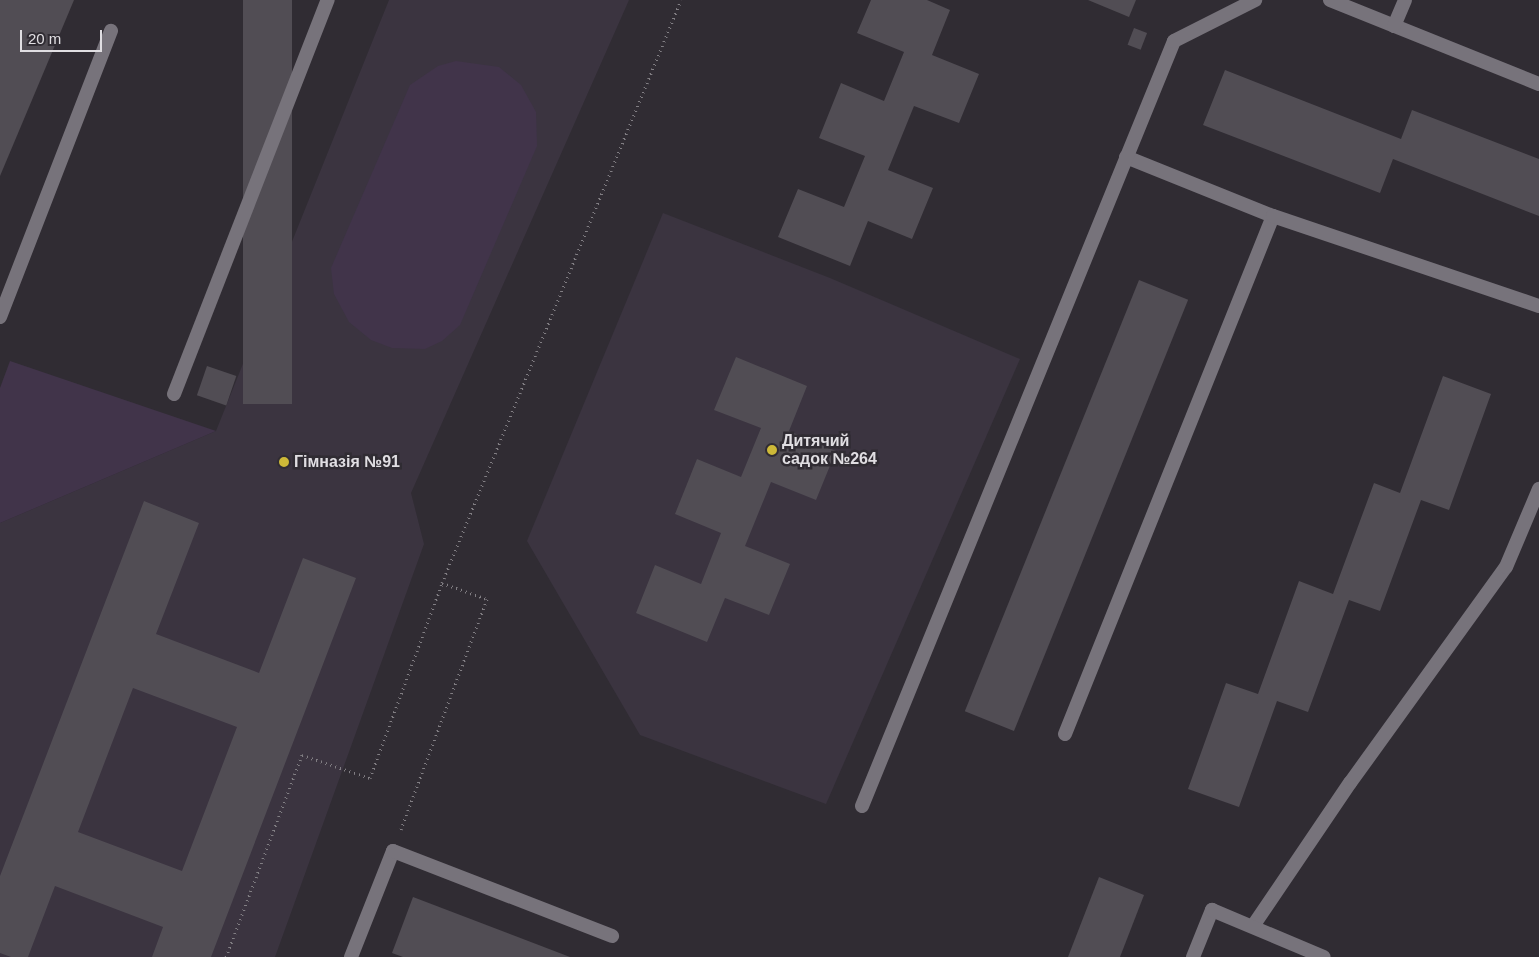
<!DOCTYPE html>
<meta charset="utf-8">
<style>
body{margin:0}
#map{position:relative;width:1539px;height:957px;overflow:hidden;background:#302c33;font-family:Arial,sans-serif}
div>[style]{position:absolute}
.built>*{inset:0;background:#3b3440}
.green>*{inset:0;background:#41344a}
.building>*{inset:0;background:#514d54;transform-origin:0 0}
.path>*{height:3px;margin-top:-1.5px;transform-origin:0;background:repeating-linear-gradient(90deg,#817e83 0 1px,transparent 0 5px)}
.service>*{height:14px;margin:-7px;padding:0 7px;transform-origin:7px;border-radius:7px;background:#77737b}
.dots>*{width:14px;height:14px;translate:-50% -50%;box-sizing:border-box;border:2px solid #302c33;border-radius:50%}
span{translate:-50% -50%;white-space:nowrap;text-align:center;line-height:1.15;-webkit-text-stroke:5px #302c33;paint-order:stroke}
.poi-label{font-size:16px;color:#e0dee2;font-weight:700}
.left{translate:0 -50%;text-align:left}
.scale{position:absolute;left:20px;top:30px;width:82px;height:22px;box-sizing:border-box;border:2px solid #e0dee2;border-top:0;padding-left:6px;font-size:15px;line-height:18px;white-space:nowrap;color:#e0dee2;-webkit-text-stroke:4px #302c33;paint-order:stroke}
</style>
<div id="map">
<div class="built">
<div style="clip-path:polygon(389px 0,629px 0,411px 493px,424px 544px,275px 957px,0 957px,0 523px,216px 431px)"></div>
<div style="clip-path:polygon(663px 213px,830px 278px,1020px 359px,826px 804px,640px 735px,527px 541px)"></div>
</div>
<div class="green">
<div style="clip-path:polygon(456px 61px,499px 67px,521px 85px,536px 112px,537px 146px,460px 325px,442px 341px,425px 349px,392px 348px,371px 340px,349px 322px,334px 294px,331px 268px,410px 85px,438px 66px)"></div>
<div style="clip-path:polygon(10px 361px,216px 431px,0 523px,0 388px)"></div>
</div>
<div class="building">
<div style="clip-path:polygon(0 0,74px 0,0 176px)"></div>
<div style="left:243px;top:0;width:49px;height:404px"></div>
<div style="clip-path:polygon(871px 0,927px 0,950px 10px,932px 55px,979px 74px,959px 123px,914px 106px,888px 170px,933px 188px,912px 239px,868px 221px,850px 266px,778px 237px,798px 189px,844px 207px,865px 156px,819px 138px,841px 83px,884px 101px,904px 52px,857px 33px)"></div>
<div style="clip-path:polygon(1088px 0,1136px 0,1129px 17px)"></div>
<div style="left:1134px;top:28px;width:14px;height:18px;rotate:21deg"></div>
<div style="clip-path:polygon(1225px 70px,1401px 139px,1412px 110px,1539px 159px,1539px 216px,1393px 159px,1380px 193px,1203px 125px)"></div>
<div style="left:1139px;top:280px;width:53px;height:465px;rotate:22deg"></div>
<div style="clip-path:polygon(736px 357px,807px 386px,789px 431px,836px 451px,816px 500px,771px 482px,745px 546px,790px 564px,769px 615px,725px 598px,707px 642px,636px 613px,655px 565px,701px 584px,721px 533px,675px 514px,697px 459px,741px 477px,761px 428px,714px 410px)"></div>
<div style="left:207px;top:366px;width:31px;height:31px;rotate:19deg"></div>
<div style="clip-path:polygon(1443px 376px,1491px 394px,1449px 510px,1421px 500px,1380px 611px,1349px 600px,1308px 712px,1277px 701px,1239px 807px,1188px 789px,1226px 683px,1258px 694px,1299px 581px,1333px 594px,1374px 483px,1400px 493px)"></div>
<div style="clip-path:polygon(evenodd,144px 501px,199px 523px,156px 634px,259px 673px,303px 558px,356px 578px,211px 957px,152px 957px,163px 927px,55px 886px,28px 957px,11px 957px,0 953px,0 876px,144px 501px,133px 688px,237px 727px,182px 871px,78px 832px,133px 688px)"></div>
<div style="clip-path:polygon(1099px 877px,1144px 895px,1120px 957px,1068px 957px)"></div>
<div style="clip-path:polygon(413px 897px,570px 957px,403px 957px,392px 953px)"></div>
</div>
<div class="path">
<div style="left:442px;top:583px;width:630px;rotate:-67.71deg"></div>
<div style="left:226px;top:957px;width:216px;rotate:-69.4deg"></div>
<div style="left:302px;top:755px;width:72px;rotate:18.7deg"></div>
<div style="left:370px;top:778px;width:208px;rotate:-69.7deg"></div>
<div style="left:442px;top:583px;width:48px;rotate:19.6deg"></div>
<div style="left:487px;top:599px;width:249px;rotate:110.5deg"></div>
</div>
<div class="service">
<div style="left:1330px;top:0;width:225px;rotate:21.9deg"></div>
<div style="left:1394px;top:26px;width:28px;rotate:-67deg"></div>
<div style="left:1126px;top:157px;width:158px;rotate:21.9deg"></div>
<div style="left:0;top:317px;width:307px;rotate:-68.8deg"></div>
<div style="left:174px;top:394px;width:423px;rotate:-68.7deg"></div>
<div style="left:1065px;top:734px;width:558px;rotate:-68.12deg"></div>
<div style="left:1273px;top:216px;width:281px;rotate:18.7deg"></div>
<div style="left:862px;top:806px;width:826px;rotate:-67.81deg"></div>
<div style="left:1174px;top:41px;width:91px;rotate:-26.8deg"></div>
<div style="left:1253px;top:926px;width:173px;rotate:-55.9deg"></div>
<div style="left:1350px;top:783px;width:266px;rotate:-54.2deg"></div>
<div style="left:1506px;top:567px;width:85px;rotate:-67.1deg"></div>
<div style="left:351px;top:957px;width:114px;rotate:-68.4deg"></div>
<div style="left:393px;top:851px;width:235px;rotate:21.2deg"></div>
<div style="left:1193px;top:957px;width:51px;rotate:-68deg"></div>
<div style="left:1212px;top:910px;width:121px;rotate:22.8deg"></div>
</div>
<div class="dots">
<div style="left:772px;top:450px;background:#cdb938"></div>
<div style="left:284px;top:462px;background:#cdb938"></div>
</div>
<div class="poi-label">
<span class="left" style="left:782px;top:450px">Дитячий<br>садок №264</span>
<span class="left" style="left:294px;top:462px">Гімназія №91</span>
</div>
<div class="scale">20 m</div>
</div>
